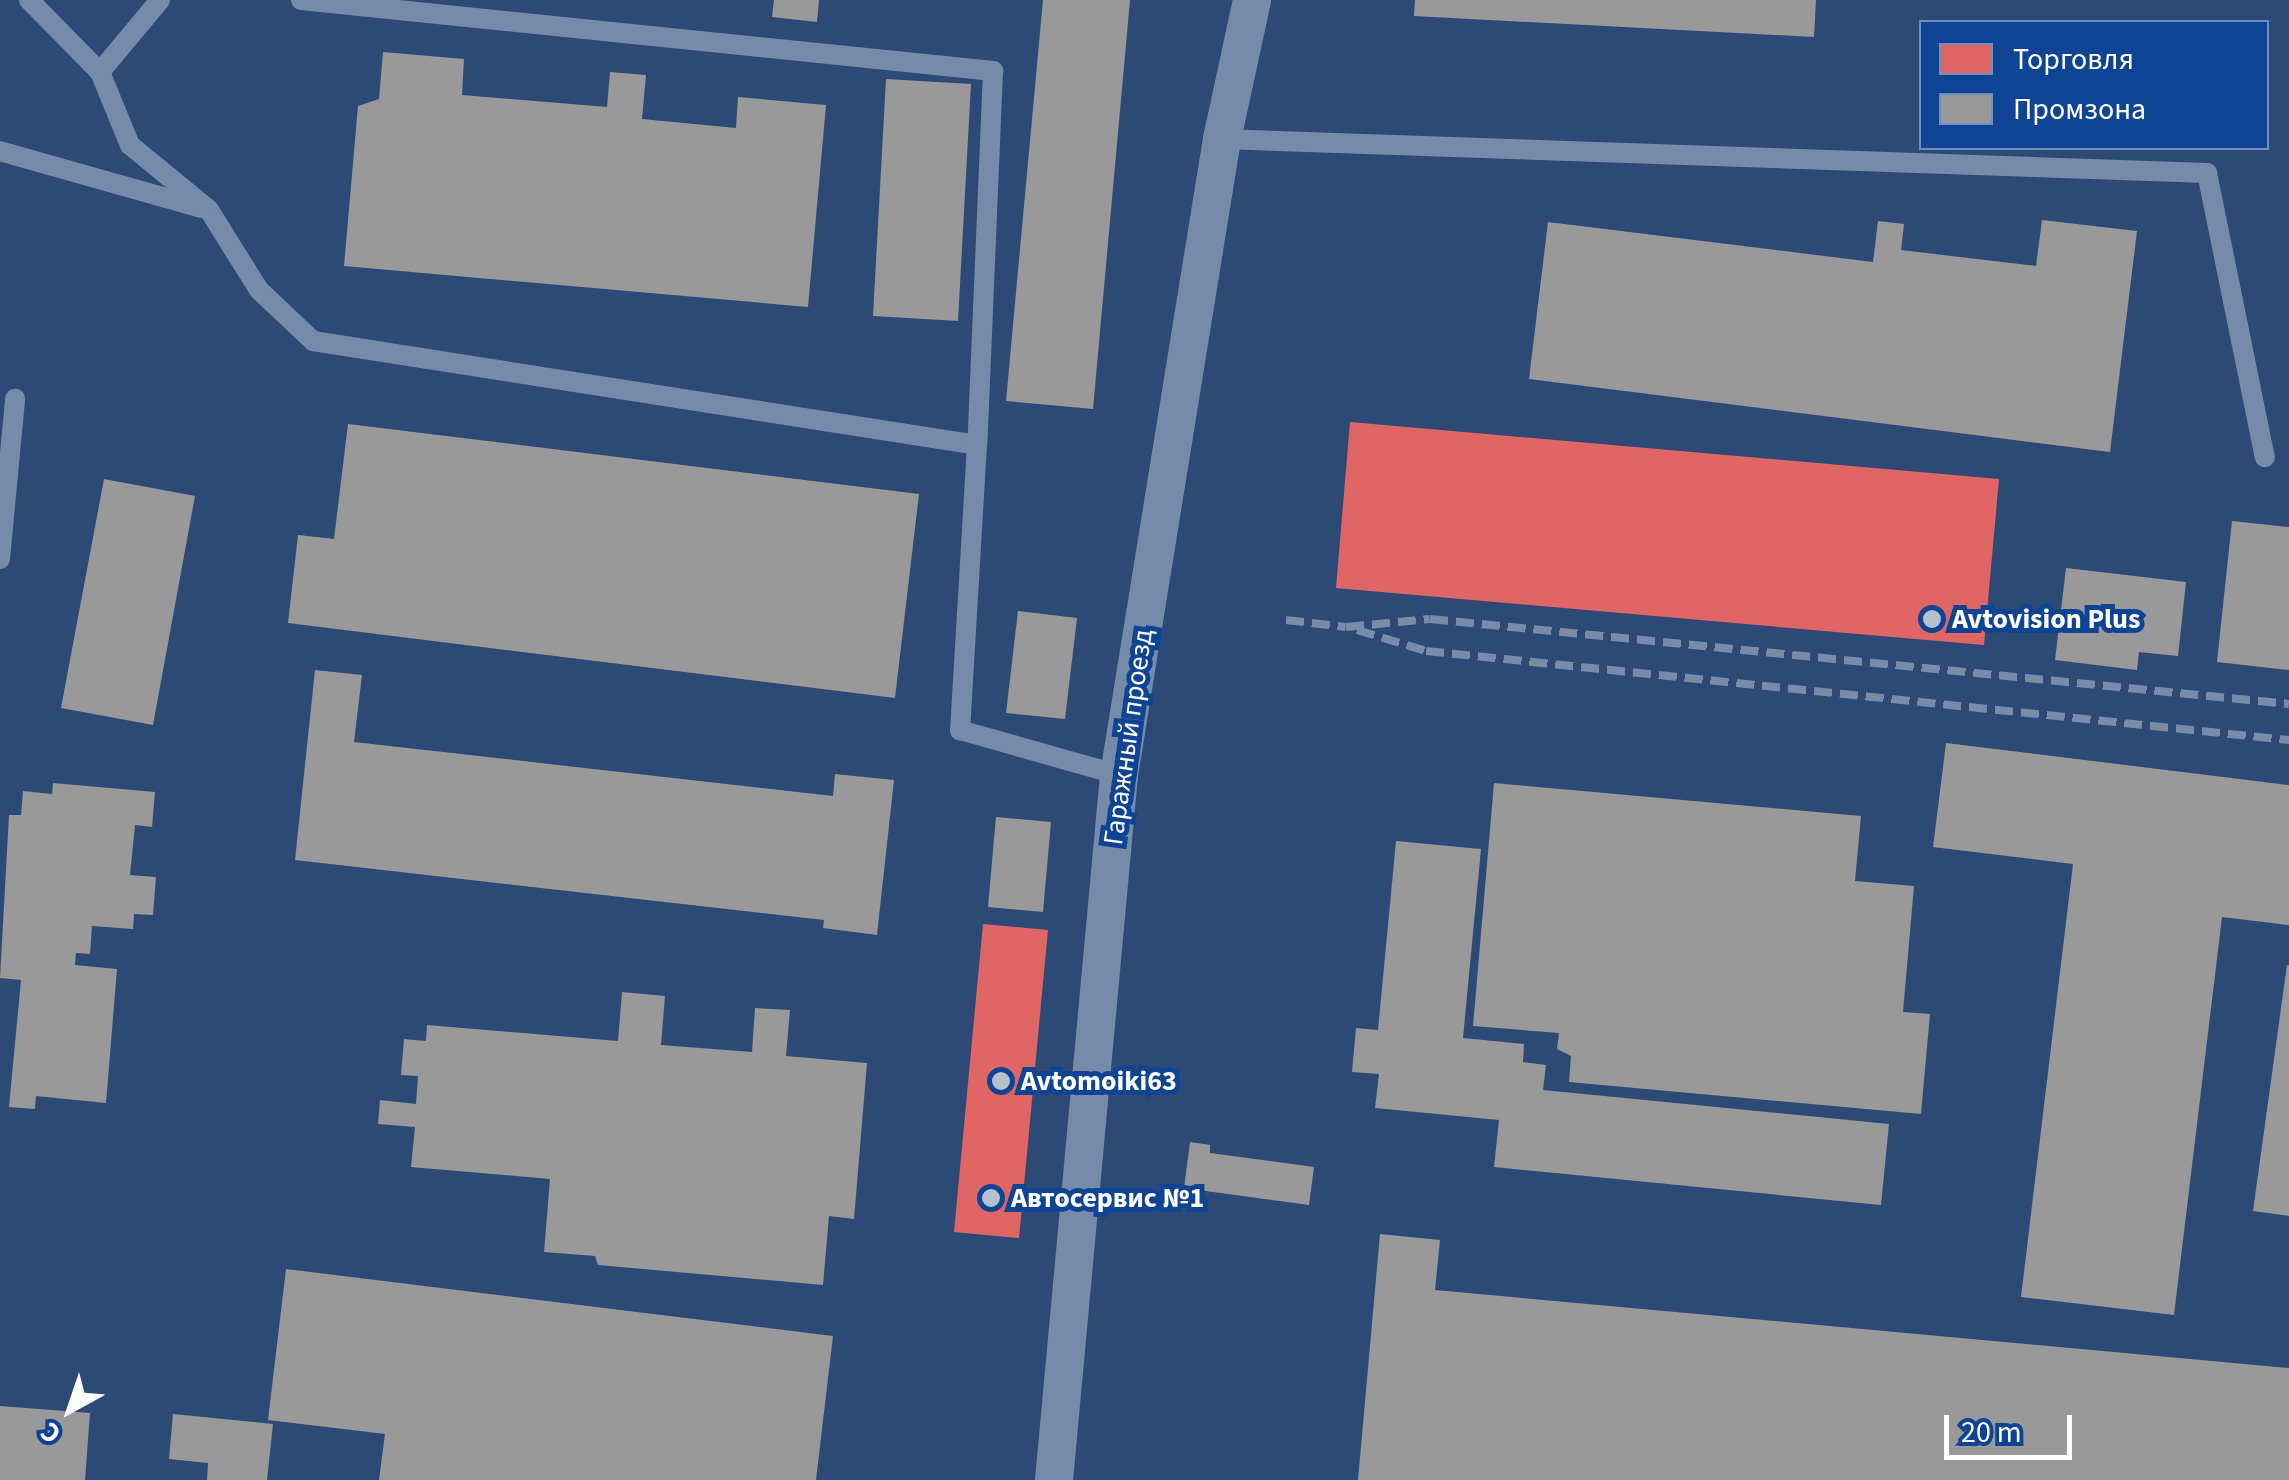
<!DOCTYPE html>
<meta charset="utf-8">
<style>
body{margin:0}
#map{position:relative;width:2289px;height:1480px;overflow:hidden;background:#2d4a76;font-family:"Source Sans 3",sans-serif}
div>[style]{position:absolute}
[style*='--x']{left:calc(var(--x)*1px);top:calc(var(--y)*1px);width:calc(var(--w)*1px);rotate:calc(var(--a)*1deg)}
.shops>*{inset:0;background:#e06666}
.industry>*{inset:0;background:#999}
.service>*{height:20px;margin:-10px;padding:0 10px;transform-origin:10px;border-radius:10px;background:#758ba9}
.minor>*{height:38px;margin:-19px;padding:0 19px;transform-origin:19px;border-radius:19px;background:#758ba9}
.rail>*{height:8px;margin-top:-4px;transform-origin:0;background:repeating-linear-gradient(90deg,#788ba9 0 18px,transparent 0 26px)}
.dots>*{width:28px;height:28px;translate:-50% -50%;box-sizing:border-box;border:5px solid #0f4494;border-radius:50%}
span{translate:-50% -50%;white-space:nowrap;text-align:center;line-height:1.15;-webkit-text-stroke:10px #0f4494;paint-order:stroke}
.poi-label{font-size:28px;color:#fff;font-weight:700}
.left{translate:0 -50%;text-align:left}
.street-label{font-size:28px;color:#fff}
.legend{position:absolute;left:1919px;top:20px;width:350px;height:130px;box-sizing:border-box;background:#0f4494;border:2px solid #6f8fbf;margin:0;padding:12px 18px;list-style:none;font-size:30px;color:#fff}
.legend li{display:flex;align-items:center;gap:20px;height:50px}
.legend b{width:50px;border:2px solid #6f8fbf}
.north{position:absolute;left:20px;top:1360px;width:100px;height:100px;-webkit-text-stroke:8px #0f4494;paint-order:stroke;rotate:220deg;font-size:28px;font-weight:700;line-height:40px;text-align:center;color:#fff}
.north::after{content:'';display:block;margin:auto;width:35px;height:45px;background:#fff;clip-path:polygon(50% 0,100% 100%,50% 72%,0 100%)}
.scale{position:absolute;left:1944px;top:1415px;width:128px;height:45px;box-sizing:border-box;border:5px solid #fff;border-top:0;padding-left:12px;font-size:30px;line-height:35px;white-space:nowrap;color:#fff;-webkit-text-stroke:8px #0f4494;paint-order:stroke}
</style>
<div id="map">
<div class="shops">
<i style="clip-path:polygon(1350px 422px,1999px 479px,1984px 645px,1336px 588px)"></i>
<i style="clip-path:polygon(983px 924px,1048px 930px,1019px 1238px,954px 1232px)"></i>
</div>
<div class="industry">
<i style="clip-path:polygon(774px 0,819px 0,817px 22px,772px 17px)"></i>
<i style="clip-path:polygon(1043px 0,1130px 0,1093px 409px,1006px 401px)"></i>
<i style="clip-path:polygon(1415px 0,1816px 0,1814px 37px,1414px 16px)"></i>
<i style="clip-path:polygon(383px 52px,464px 59px,462px 95px,607px 107px,610px 72px,646px 75px,642px 119px,736px 128px,738px 97px,826px 105px,808px 307px,344px 266px,358px 106px,379px 99px)"></i>
<i style="clip-path:polygon(886px 79px,971px 84px,958px 321px,873px 316px)"></i>
<i style="clip-path:polygon(2042px 220px,2137px 231px,2110px 452px,1529px 379px,1548px 222px,1873px 262px,1878px 221px,1904px 224px,1901px 250px,2036px 266px)"></i>
<i style="clip-path:polygon(348px 424px,919px 494px,895px 698px,288px 623px,298px 535px,334px 539px)"></i>
<i style="clip-path:polygon(104px 479px,195px 496px,153px 725px,61px 708px)"></i>
<i style="clip-path:polygon(2232px 521px,2289px 527px,2289px 670px,2217px 662px)"></i>
<i style="clip-path:polygon(2066px 568px,2186px 582px,2178px 656px,2139px 652px,2137px 670px,2055px 660px)"></i>
<i style="clip-path:polygon(1018px 611px,1077px 618px,1065px 719px,1006px 713px)"></i>
<i style="clip-path:polygon(315px 670px,362px 675px,354px 742px,833px 796px,835px 774px,894px 780px,877px 935px,823px 928px,824px 920px,295px 860px)"></i>
<i style="clip-path:polygon(1946px 743px,2289px 785px,2289px 925px,2222px 917px,2174px 1315px,2021px 1297px,2073px 864px,1933px 847px)"></i>
<i style="clip-path:polygon(53px 783px,155px 792px,152px 827px,135px 825px,130px 875px,156px 877px,153px 915px,134px 914px,133px 929px,92px 926px,90px 954px,76px 953px,75px 965px,117px 969px,106px 1103px,36px 1096px,35px 1109px,9px 1107px,21px 980px,0 978px,9px 815px,21px 815px,23px 791px,52px 794px)"></i>
<i style="clip-path:polygon(1494px 783px,1861px 816px,1855px 881px,1914px 886px,1903px 1012px,1930px 1014px,1921px 1114px,1569px 1082px,1571px 1056px,1557px 1049px,1559px 1033px,1473px 1026px)"></i>
<i style="clip-path:polygon(996px 817px,1051px 822px,1043px 912px,988px 907px)"></i>
<i style="clip-path:polygon(1396px 841px,1481px 849px,1463px 1038px,1524px 1044px,1523px 1062px,1546px 1065px,1543px 1090px,1889px 1124px,1881px 1205px,1494px 1167px,1499px 1120px,1375px 1108px,1379px 1074px,1352px 1072px,1356px 1028px,1378px 1030px)"></i>
<i style="clip-path:polygon(2287px 965px,2289px 965px,2289px 1216px,2253px 1211px)"></i>
<i style="clip-path:polygon(622px 992px,665px 996px,661px 1045px,752px 1052px,755px 1008px,790px 1010px,786px 1056px,867px 1063px,854px 1219px,829px 1216px,823px 1285px,598px 1265px,595px 1256px,544px 1252px,550px 1179px,411px 1167px,415px 1127px,378px 1124px,380px 1100px,416px 1104px,418px 1076px,401px 1075px,404px 1039px,426px 1041px,427px 1025px,618px 1041px)"></i>
<i style="clip-path:polygon(1190px 1142px,1210px 1145px,1210px 1153px,1314px 1167px,1309px 1205px,1184px 1188px)"></i>
<i style="clip-path:polygon(1380px 1234px,1440px 1240px,1435px 1290px,2289px 1368px,2289px 1480px,1358px 1480px)"></i>
<i style="clip-path:polygon(286px 1269px,833px 1336px,816px 1480px,379px 1480px,385px 1434px,268px 1420px)"></i>
<i style="clip-path:polygon(0 1406px,90px 1413px,85px 1480px,0 1480px)"></i>
<i style="clip-path:polygon(173px 1414px,273px 1424px,267px 1480px,207px 1480px,208px 1463px,169px 1459px)"></i>
</div>
<div class="service">
<i style="--x:29;--y:0;--w:101;--a:45.4"></i>
<i style="--x:160;--y:0;--w:94;--a:129.8"></i>
<i style="--x:100;--y:72;--w:79;--a:67.7"></i>
<i style="--x:130;--y:145;--w:102;--a:39.4"></i>
<i style="--x:209;--y:210;--w:94;--a:58"></i>
<i style="--x:259;--y:290;--w:74;--a:43.4"></i>
<i style="--x:313;--y:341;--w:672;--a:8.9"></i>
<i style="--x:977;--y:445;--w:286;--a:93.4"></i>
<i style="--x:960;--y:730;--w:165;--a:15.8"></i>
<i style="--x:301;--y:0;--w:696;--a:5.86"></i>
<i style="--x:993;--y:71;--w:374;--a:92.4"></i>
<i style="--x:1222;--y:139;--w:986;--a:1.98"></i>
<i style="--x:2207;--y:173;--w:290;--a:78.5"></i>
<i style="--x:0;--y:151;--w:210;--a:15.8"></i>
<i style="--x:0;--y:559;--w:161;--a:-84.6"></i>
</div>
<div class="minor">
<i style="--x:1054;--y:1480;--w:708;--a:-84.73"></i>
<i style="--x:1119;--y:775;--w:644;--a:-80.8"></i>
<i style="--x:1222;--y:139;--w:142;--a:-77.8"></i>
</div>
<div class="rail">
<i style="--x:1286;--y:620;--w:60;--a:6.7"></i>
<i style="--x:1346;--y:627;--w:84;--a:-5.4"></i>
<i style="--x:1430;--y:619;--w:863;--a:5.65"></i>
<i style="--x:1357;--y:630;--w:72;--a:16.9"></i>
<i style="--x:1426;--y:651;--w:868;--a:5.89"></i>
</div>
<div class="dots">
<i style="left:1932px;top:619px;background:#b6c0cf"></i>
<i style="left:1001px;top:1081px;background:#b6c0cf"></i>
<i style="left:991px;top:1198px;background:#b6c0cf"></i>
</div>
<div class="poi-label">
<span class="left" style="left:1952px;top:619px">Avtovision Plus</span>
<span class="left" style="left:1021px;top:1081px">Avtomoiki63</span>
<span class="left" style="left:1011px;top:1198px">Автосервис №1</span>
</div>
<div class="street-label">
<span style="left:1128px;top:737px;rotate:-82deg">Гаражный проезд</span>
</div>
<ul class="legend">
<li><b style="height:28px;background:#e06666"></b>Торговля</li>
<li><b style="height:28px;background:#999"></b>Промзона</li>
</ul>
<div class="north">С</div>
<div class="scale">20 m</div>
</div>
